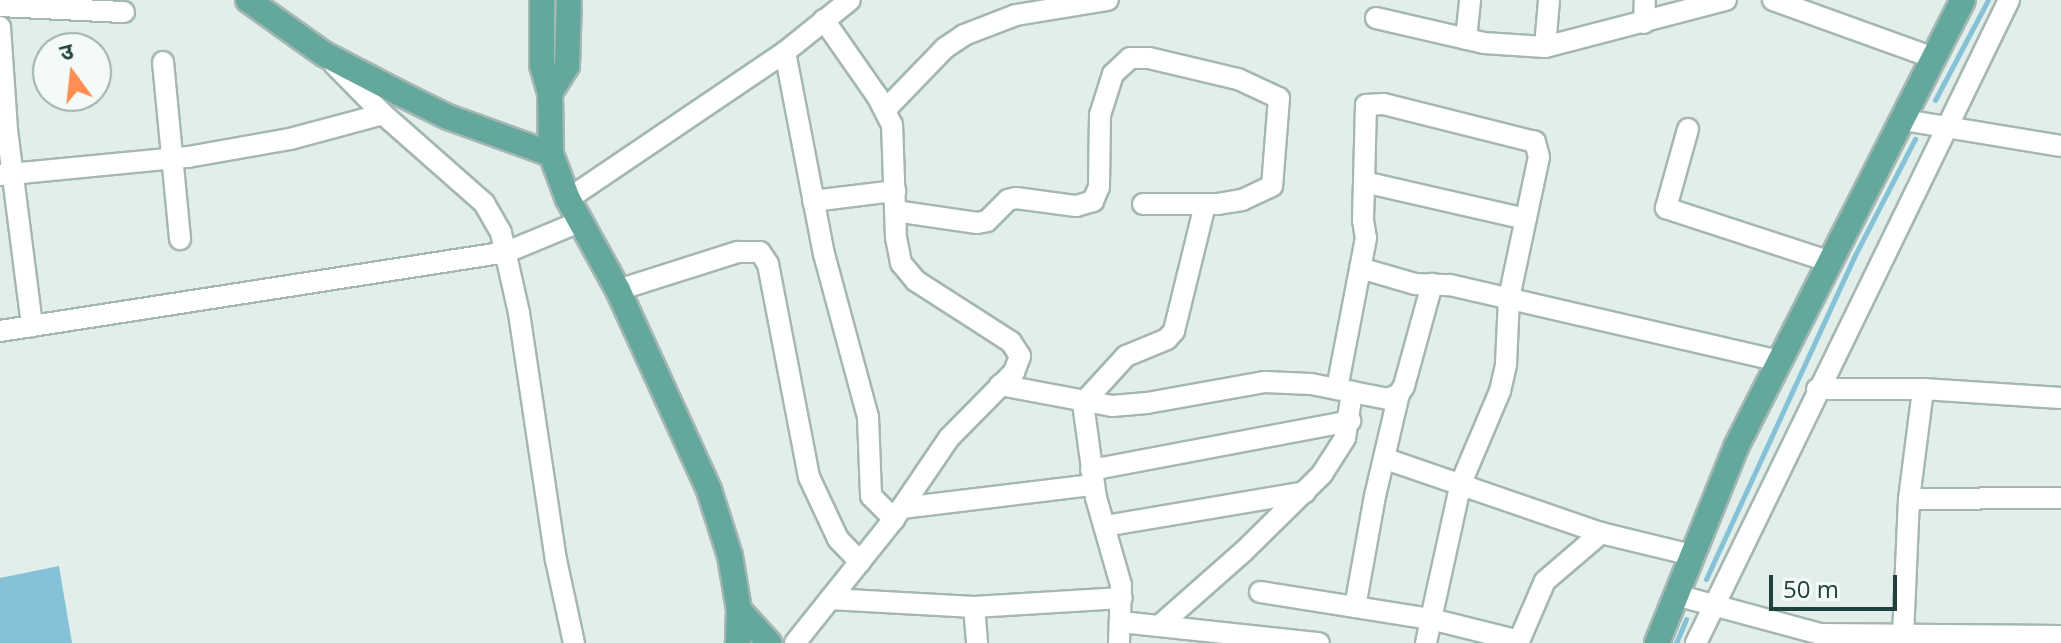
<!DOCTYPE html>
<meta charset="utf-8">
<style>
body{margin:0}
#map{position:relative;width:2061px;height:643px;overflow:hidden;background:#e2eeea;font-family:"Open Sans","Noto Sans Devanagari",sans-serif}
div>[style]{position:absolute}
[style*='--x']{left:calc(var(--x)*1px);top:calc(var(--y)*1px);width:calc(var(--w)*1px);rotate:calc(var(--a)*1deg)}
.water>*{inset:0;background:#86c2d7}
.stream>*{height:5px;margin:-2.5px;padding:0 2.5px;transform-origin:2.5px;border-radius:2.5px;background:#86c2d7}
.roads{filter:drop-shadow(2px 0 #a4b7b2) drop-shadow(-2px 0 #a4b7b2) drop-shadow(0 2px #a4b7b2) drop-shadow(0 -2px #a4b7b2)}
.minor>*{height:20px;margin:-10px;padding:0 10px;transform-origin:10px;border-radius:10px;background:#fff}
.major>*{height:24px;margin:-12px;padding:0 12px;transform-origin:12px;border-radius:12px;background:#63a79d}
span{translate:-50% -50%;white-space:nowrap;text-align:center;line-height:1.15;-webkit-text-stroke:6px #f3faf7;paint-order:stroke}
.north{position:absolute;left:32px;top:32px;width:80px;height:80px;box-sizing:border-box;background:#f3faf7;border:2px solid #9fb0ac;border-radius:50%;rotate:345deg;font-size:22px;font-weight:700;line-height:32px;text-align:center;color:#20413c}
.north::after{content:'';display:block;margin:auto;width:28px;height:36px;background:#fe8e51;clip-path:polygon(50% 0,100% 100%,50% 72%,0 100%)}
.scale{position:absolute;left:1769px;top:575px;width:128px;height:36px;box-sizing:border-box;border:4px solid #20413c;border-top:0;padding-left:10px;font-size:24px;line-height:28px;white-space:nowrap;color:#20413c;-webkit-text-stroke:6px #f3faf7;paint-order:stroke}
</style>
<div id="map">
<div class="water">
<i style="clip-path:polygon(59px 566px,72px 643px,0 643px,0 578px)"></i>
</div>
<div class="stream">
<i style="--x:1935;--y:100;--w:113;--a:-62.1"></i>
<i style="--x:1706;--y:579;--w:354;--a:-65.3"></i>
<i style="--x:1854;--y:257;--w:133;--a:-62.7"></i>
<i style="--x:1676;--y:643;--w:26;--a:-67"></i>
</div>
<div class="roads">
<div class="minor">
<i style="--x:1773;--y:0;--w:168;--a:19.8"></i>
<i style="--x:0;--y:6;--w:124;--a:2.8"></i>
<i style="--x:1376;--y:18;--w:111;--a:13"></i>
<i style="--x:1484;--y:43;--w:61;--a:3.8"></i>
<i style="--x:1545;--y:47;--w:187;--a:-14.6"></i>
<i style="--x:1644;--y:23;--w:23;--a:-88"></i>
<i style="--x:0;--y:27;--w:103;--a:86.1"></i>
<i style="--x:7;--y:130;--w:198;--a:82.7"></i>
<i style="--x:1466;--y:39;--w:39;--a:-84"></i>
<i style="--x:1545;--y:47;--w:47;--a:-85.1"></i>
<i style="--x:785;--y:52;--w:206;--a:79.1"></i>
<i style="--x:824;--y:254;--w:169;--a:74.9"></i>
<i style="--x:868;--y:417;--w:79;--a:87.8"></i>
<i style="--x:871;--y:496;--w:33;--a:45"></i>
<i style="--x:163;--y:62;--w:178;--a:84.5"></i>
<i style="--x:334;--y:64;--w:70;--a:45.6"></i>
<i style="--x:383;--y:114;--w:135;--a:41.4"></i>
<i style="--x:484;--y:203;--w:34;--a:60"></i>
<i style="--x:501;--y:233;--w:82;--a:77.3"></i>
<i style="--x:519;--y:313;--w:250;--a:81.5"></i>
<i style="--x:556;--y:560;--w:85;--a:77.8"></i>
<i style="--x:886;--y:109;--w:85;--a:-46"></i>
<i style="--x:945;--y:48;--w:23;--a:-34"></i>
<i style="--x:964;--y:35;--w:56;--a:-21"></i>
<i style="--x:1016;--y:15;--w:93;--a:-9.3"></i>
<i style="--x:1904;--y:120;--w:159;--a:9.4"></i>
<i style="--x:1688;--y:129;--w:82;--a:105.6"></i>
<i style="--x:1666;--y:208;--w:174;--a:18.1"></i>
<i style="--x:0;--y:175;--w:189;--a:-5.5"></i>
<i style="--x:188;--y:157;--w:104;--a:-10"></i>
<i style="--x:290;--y:139;--w:96;--a:-15"></i>
<i style="--x:1364;--y:182;--w:166;--a:12.9"></i>
<i style="--x:568;--y:199;--w:262;--a:-34.1"></i>
<i style="--x:785;--y:52;--w:83;--a:-38.7"></i>
<i style="--x:813;--y:201;--w:83;--a:-7"></i>
<i style="--x:895;--y:211;--w:83;--a:8.3"></i>
<i style="--x:977;--y:223;--w:10;--a:-11"></i>
<i style="--x:987;--y:221;--w:30;--a:-45"></i>
<i style="--x:1008;--y:200;--w:8;--a:-14"></i>
<i style="--x:1016;--y:198;--w:61;--a:7.6"></i>
<i style="--x:1076;--y:206;--w:18;--a:-16"></i>
<i style="--x:1093;--y:201;--w:15;--a:-67"></i>
<i style="--x:1099;--y:187;--w:72;--a:-89.2"></i>
<i style="--x:1100;--y:115;--w:43;--a:-72.4"></i>
<i style="--x:1113;--y:74;--w:23;--a:-43"></i>
<i style="--x:1130;--y:58;--w:19;--a:0"></i>
<i style="--x:1149;--y:58;--w:91;--a:13.3"></i>
<i style="--x:1238;--y:79;--w:45;--a:24.9"></i>
<i style="--x:1279;--y:98;--w:88;--a:94.5"></i>
<i style="--x:1272;--y:186;--w:33;--a:155"></i>
<i style="--x:1242;--y:200;--w:24;--a:171"></i>
<i style="--x:1218;--y:204;--w:75;--a:180"></i>
<i style="--x:1360;--y:268;--w:57;--a:16.2"></i>
<i style="--x:1415;--y:284;--w:35;--a:2"></i>
<i style="--x:1450;--y:285;--w:339;--a:13"></i>
<i style="--x:618;--y:290;--w:126;--a:-17.6"></i>
<i style="--x:738;--y:252;--w:22;--a:0"></i>
<i style="--x:760;--y:252;--w:14;--a:56"></i>
<i style="--x:768;--y:264;--w:217;--a:79.1"></i>
<i style="--x:809;--y:477;--w:68;--a:64.9"></i>
<i style="--x:838;--y:539;--w:32;--a:46"></i>
<i style="--x:0;--y:331;--w:513;--a:-8.86"></i>
<i style="--x:507;--y:252;--w:78;--a:-22.6"></i>
<i style="--x:1000;--y:385;--w:114;--a:10.6"></i>
<i style="--x:1112;--y:406;--w:35;--a:-5"></i>
<i style="--x:1147;--y:403;--w:120;--a:-10.1"></i>
<i style="--x:1265;--y:382;--w:46;--a:2.5"></i>
<i style="--x:1311;--y:384;--w:78;--a:11"></i>
<i style="--x:1388;--y:399;--w:12;--a:-24"></i>
<i style="--x:1399;--y:394;--w:9;--a:-58"></i>
<i style="--x:1404;--y:386;--w:106;--a:-74.6"></i>
<i style="--x:1817;--y:389;--w:106;--a:0"></i>
<i style="--x:1923;--y:389;--w:138;--a:3.7"></i>
<i style="--x:1386;--y:459;--w:227;--a:19"></i>
<i style="--x:1091;--y:470;--w:264;--a:-10.7"></i>
<i style="--x:1909;--y:499;--w:152;--a:-0.4"></i>
<i style="--x:902;--y:508;--w:192;--a:-6.9"></i>
<i style="--x:1105;--y:526;--w:203;--a:-9.6"></i>
<i style="--x:1260;--y:592;--w:173;--a:9"></i>
<i style="--x:1431;--y:619;--w:139;--a:-77.6"></i>
<i style="--x:1461;--y:483;--w:100;--a:-67"></i>
<i style="--x:1500;--y:391;--w:28;--a:-77"></i>
<i style="--x:1506;--y:364;--w:66;--a:-87.4"></i>
<i style="--x:1509;--y:298;--w:144;--a:-78"></i>
<i style="--x:1539;--y:157;--w:16;--a:-105"></i>
<i style="--x:1535;--y:142;--w:156;--a:-165.9"></i>
<i style="--x:1384;--y:104;--w:18;--a:177"></i>
<i style="--x:1366;--y:105;--w:115;--a:91.5"></i>
<i style="--x:1363;--y:220;--w:18;--a:81"></i>
<i style="--x:1366;--y:238;--w:154;--a:100.9"></i>
<i style="--x:1676;--y:595;--w:150;--a:15.1"></i>
<i style="--x:1821;--y:634;--w:240;--a:0.5"></i>
<i style="--x:830;--y:599;--w:144;--a:3.2"></i>
<i style="--x:974;--y:607;--w:148;--a:-3.5"></i>
<i style="--x:974;--y:607;--w:36;--a:85"></i>
<i style="--x:1355;--y:607;--w:113;--a:-79.8"></i>
<i style="--x:1375;--y:496;--w:105;--a:-76.8"></i>
<i style="--x:1121;--y:622;--w:199;--a:6.1"></i>
<i style="--x:1159;--y:626;--w:113;--a:-41.4"></i>
<i style="--x:1244;--y:551;--w:110;--a:-44.6"></i>
<i style="--x:1322;--y:474;--w:43;--a:-57.4"></i>
<i style="--x:1345;--y:438;--w:47;--a:-81.3"></i>
<i style="--x:1903;--y:636;--w:137;--a:-87.5"></i>
<i style="--x:1909;--y:499;--w:111;--a:-82.7"></i>
<i style="--x:795;--y:643;--w:159;--a:-51.4"></i>
<i style="--x:894;--y:519;--w:98;--a:-55.8"></i>
<i style="--x:949;--y:438;--w:93;--a:-45.4"></i>
<i style="--x:1014;--y:372;--w:17;--a:-69"></i>
<i style="--x:1020;--y:356;--w:17;--a:-123"></i>
<i style="--x:1011;--y:342;--w:113;--a:-147.3"></i>
<i style="--x:916;--y:281;--w:23;--a:-130"></i>
<i style="--x:901;--y:263;--w:25;--a:-101"></i>
<i style="--x:896;--y:238;--w:113;--a:-92"></i>
<i style="--x:892;--y:125;--w:33;--a:-117"></i>
<i style="--x:877;--y:96;--w:93;--a:-124.9"></i>
<i style="--x:1119;--y:643;--w:58;--a:-88"></i>
<i style="--x:1121;--y:585;--w:91;--a:-106"></i>
<i style="--x:1096;--y:498;--w:96;--a:-97.8"></i>
<i style="--x:1083;--y:403;--w:64;--a:-47.5"></i>
<i style="--x:1126;--y:356;--w:44;--a:-22.5"></i>
<i style="--x:1167;--y:339;--w:11;--a:-49"></i>
<i style="--x:1174;--y:331;--w:130;--a:-76.2"></i>
<i style="--x:1426;--y:643;--w:25;--a:-78"></i>
<i style="--x:1431;--y:619;--w:91;--a:14"></i>
<i style="--x:1519;--y:641;--w:65;--a:-66.6"></i>
<i style="--x:1545;--y:581;--w:74;--a:-40.6"></i>
<i style="--x:1601;--y:533;--w:94;--a:13.6"></i>
<i style="--x:1696;--y:643;--w:715;--a:-64.04"></i>
</div>
<div class="major">
<i style="--x:248;--y:0;--w:93;--a:35.4"></i>
<i style="--x:324;--y:54;--w:85;--a:27.5"></i>
<i style="--x:399;--y:93;--w:55;--a:26.1"></i>
<i style="--x:448;--y:117;--w:109;--a:19.8"></i>
<i style="--x:551;--y:154;--w:48;--a:69.3"></i>
<i style="--x:568;--y:199;--w:104;--a:61.2"></i>
<i style="--x:618;--y:290;--w:220;--a:65.5"></i>
<i style="--x:709;--y:490;--w:69;--a:72.3"></i>
<i style="--x:730;--y:556;--w:55;--a:80.5"></i>
<i style="--x:739;--y:610;--w:33;--a:92"></i>
<i style="--x:542;--y:0;--w:65;--a:90"></i>
<i style="--x:542;--y:65;--w:29;--a:74"></i>
<i style="--x:550;--y:93;--w:61;--a:89.1"></i>
<i style="--x:550;--y:93;--w:32;--a:-58"></i>
<i style="--x:567;--y:66;--w:66;--a:-88.3"></i>
<i style="--x:739;--y:610;--w:45;--a:47.7"></i>
<i style="--x:1657;--y:643;--w:211;--a:-68"></i>
<i style="--x:1736;--y:447;--w:501;--a:-63.08"></i>
</div>
</div>
<div class="north">उ</div>
<div class="scale">50 m</div>
</div>
